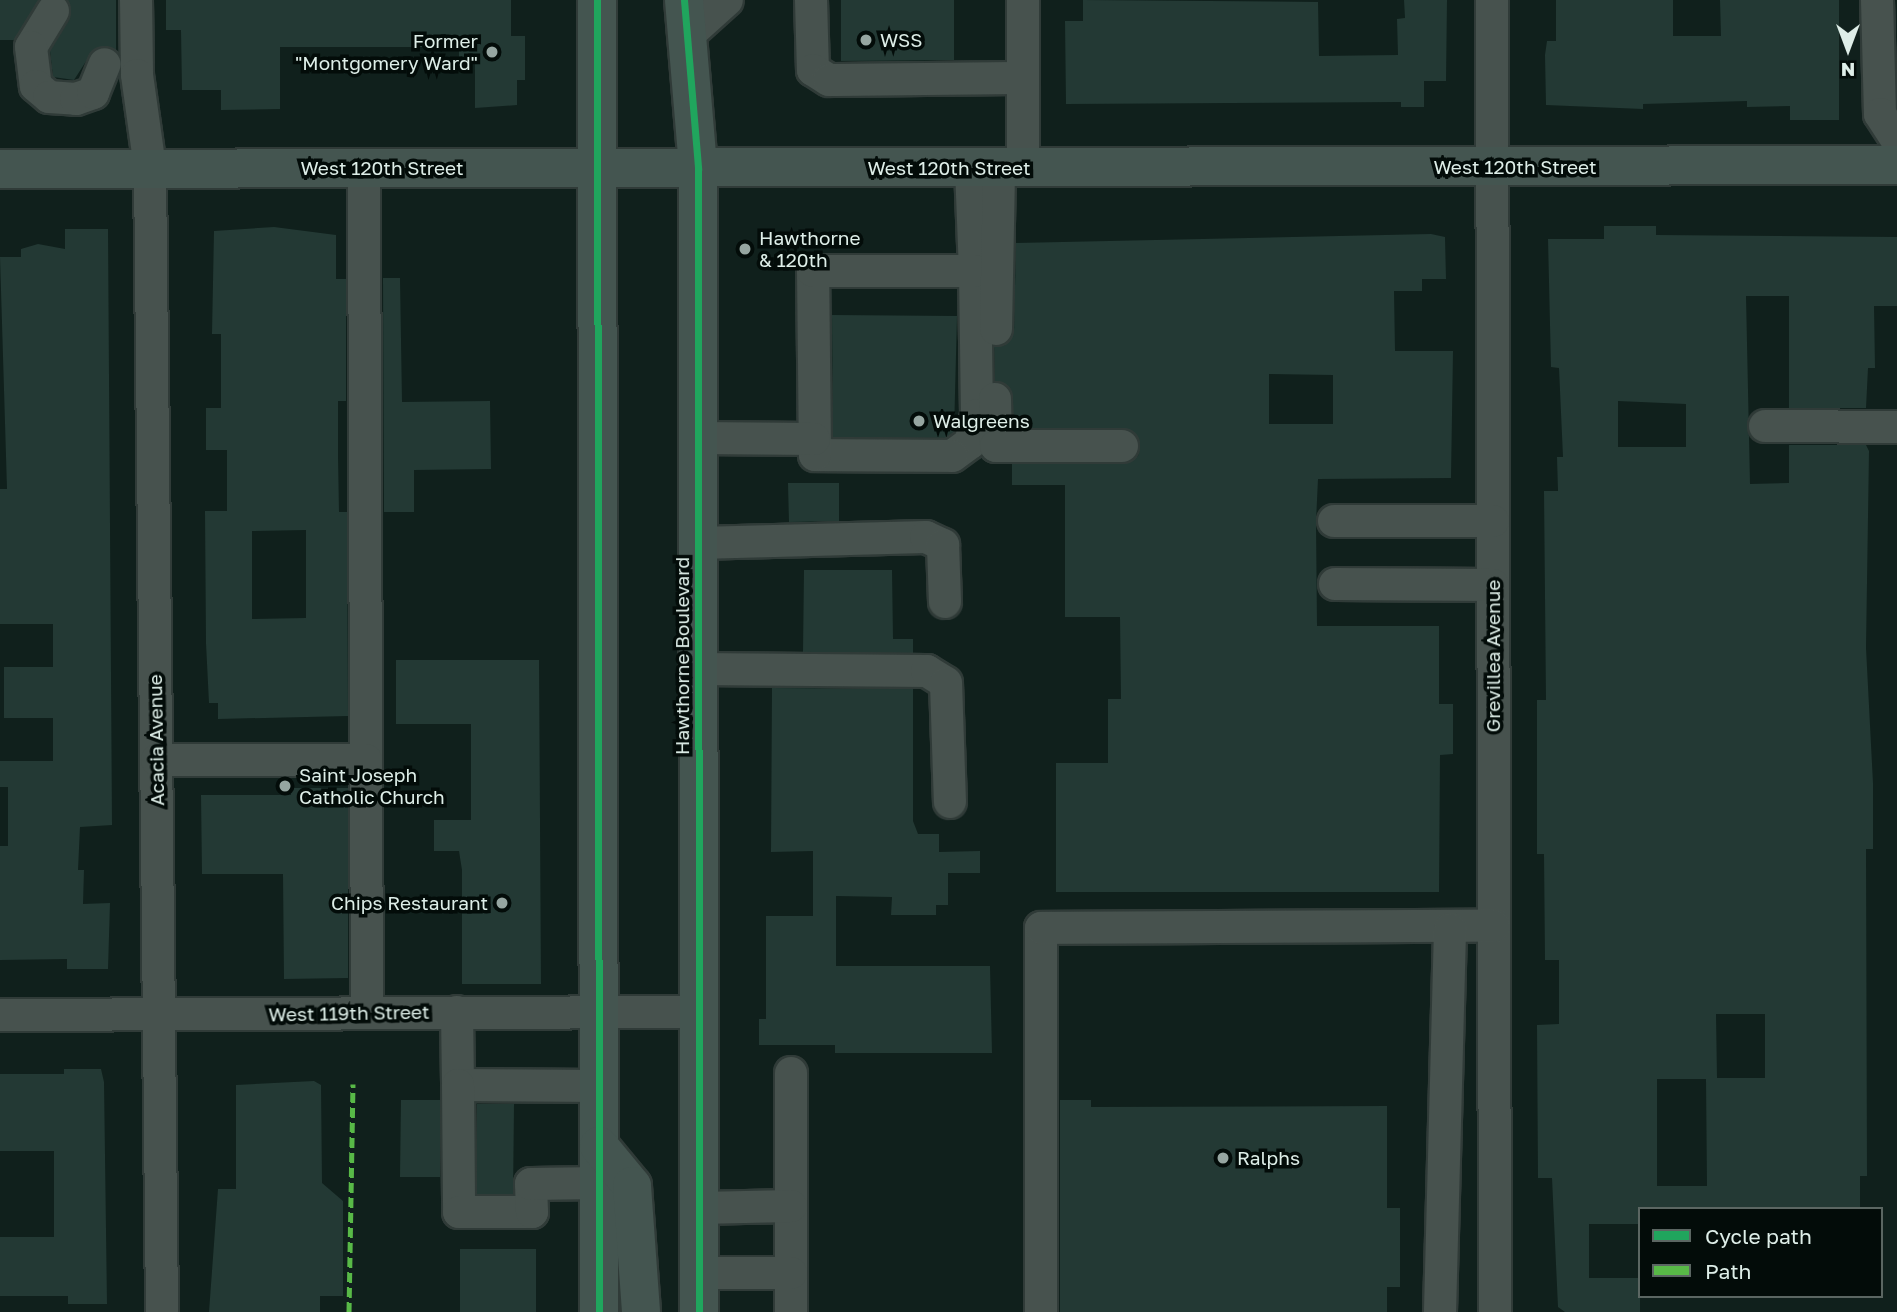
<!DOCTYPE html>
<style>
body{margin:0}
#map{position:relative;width:1897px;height:1312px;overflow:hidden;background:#10201c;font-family:"Golos Text",sans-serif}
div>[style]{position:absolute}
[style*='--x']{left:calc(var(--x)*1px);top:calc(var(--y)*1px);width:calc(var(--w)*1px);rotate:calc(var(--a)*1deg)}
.building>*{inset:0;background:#233934}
.roads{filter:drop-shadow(2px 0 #303b38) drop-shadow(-2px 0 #303b38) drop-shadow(0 2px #303b38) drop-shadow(0 -2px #303b38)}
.minor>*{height:32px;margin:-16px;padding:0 16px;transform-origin:16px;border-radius:16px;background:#47524e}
.major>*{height:38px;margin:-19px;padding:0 19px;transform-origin:19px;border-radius:19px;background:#445550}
.quiet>*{height:5px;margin-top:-2.5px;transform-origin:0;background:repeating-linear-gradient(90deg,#58b947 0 10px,transparent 0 15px)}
.cycleway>*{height:7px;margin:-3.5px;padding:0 3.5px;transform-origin:3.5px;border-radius:3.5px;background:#20a55d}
.dots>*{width:19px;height:19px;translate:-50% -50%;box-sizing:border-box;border:4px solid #030c09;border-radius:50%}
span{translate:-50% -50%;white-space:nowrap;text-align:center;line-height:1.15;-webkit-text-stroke:7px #030c09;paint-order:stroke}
.poi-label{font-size:19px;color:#deeee8}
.left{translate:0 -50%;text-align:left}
.right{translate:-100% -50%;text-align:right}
.street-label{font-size:19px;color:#deeee8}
.legend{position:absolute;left:1638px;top:1207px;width:245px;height:91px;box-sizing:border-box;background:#030c09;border:2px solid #5b6662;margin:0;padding:9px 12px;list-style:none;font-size:21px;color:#deeee8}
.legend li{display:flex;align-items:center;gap:14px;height:35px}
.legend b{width:35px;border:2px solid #5b6662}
.north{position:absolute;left:1813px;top:14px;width:70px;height:70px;-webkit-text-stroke:5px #030c09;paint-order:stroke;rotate:180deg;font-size:19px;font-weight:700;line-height:28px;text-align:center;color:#deeee8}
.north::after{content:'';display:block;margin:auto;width:24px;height:32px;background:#deeee8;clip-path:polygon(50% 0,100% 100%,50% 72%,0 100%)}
</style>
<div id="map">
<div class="building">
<i style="clip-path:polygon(0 0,39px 0,15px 40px,0 40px)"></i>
<i style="clip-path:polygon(67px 0,116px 0,116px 50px,94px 49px,74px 80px,53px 77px,50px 51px,69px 20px)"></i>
<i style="clip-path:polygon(166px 0,511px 0,511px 36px,525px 36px,525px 80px,517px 80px,517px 105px,475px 108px,475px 57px,459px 57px,459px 47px,280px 47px,280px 109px,221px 110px,221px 90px,182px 90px,181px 30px,166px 30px)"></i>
<i style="clip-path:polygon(841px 0,954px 0,954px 60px,841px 61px)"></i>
<i style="clip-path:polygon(1083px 0,1318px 2px,1319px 56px,1398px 55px,1397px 19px,1405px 18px,1404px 0,1447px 0,1446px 81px,1424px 81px,1424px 107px,1401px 107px,1401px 102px,1066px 104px,1065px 21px,1083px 21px)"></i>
<i style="clip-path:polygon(1556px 0,1673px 0,1673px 36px,1721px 36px,1720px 0,1839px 0,1839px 120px,1790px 120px,1790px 106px,1747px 107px,1747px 101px,1643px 104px,1643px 109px,1546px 105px,1545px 55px,1547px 41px,1556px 41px)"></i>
<i style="clip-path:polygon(evenodd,1604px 226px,1656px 226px,1656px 235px,1897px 237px,1897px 306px,1874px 306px,1875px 368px,1868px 368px,1866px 408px,1789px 408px,1789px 296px,1746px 296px,1750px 484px,1789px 483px,1789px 445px,1866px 445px,1869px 451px,1866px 648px,1873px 783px,1873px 849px,1866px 849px,1867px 1176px,1860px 1176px,1860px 1209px,1640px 1209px,1640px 1224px,1589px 1224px,1589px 1278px,1640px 1278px,1640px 1312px,1565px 1312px,1558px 1307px,1552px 1178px,1538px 1178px,1537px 1025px,1559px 1024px,1559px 960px,1545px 960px,1544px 854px,1537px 854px,1537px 700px,1546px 700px,1544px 491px,1558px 491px,1557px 457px,1563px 457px,1559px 368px,1551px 367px,1548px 239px,1604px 239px,1604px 226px,1618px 401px,1686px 404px,1686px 447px,1618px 447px,1618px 401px,1604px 226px,1716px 1014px,1765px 1014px,1765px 1078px,1717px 1078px,1716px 1014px,1604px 226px,1657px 1079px,1706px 1079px,1707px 1186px,1657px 1186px,1657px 1079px)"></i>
<i style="clip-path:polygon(evenodd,274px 227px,336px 235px,336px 279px,346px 279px,346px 401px,338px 401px,338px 456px,339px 512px,347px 512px,348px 716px,218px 719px,218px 703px,209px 703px,206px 643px,205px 511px,227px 511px,227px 450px,206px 450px,206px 408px,221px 408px,221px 334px,212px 334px,214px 231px,274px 227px,306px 530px,306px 618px,252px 619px,252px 531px,306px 530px)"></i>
<i style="clip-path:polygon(65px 229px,108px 229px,112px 825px,80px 827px,78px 870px,84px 870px,83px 904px,110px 903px,108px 969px,67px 969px,67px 959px,0 960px,0 846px,8px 846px,8px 787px,0 787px,0 761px,53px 761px,53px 718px,4px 718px,4px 667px,53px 667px,53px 624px,0 624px,0 489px,7px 489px,0 257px,21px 257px,21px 249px,38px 244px,65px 249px)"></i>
<i style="clip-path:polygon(evenodd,1431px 234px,1445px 237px,1446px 279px,1422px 279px,1422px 291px,1394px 291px,1395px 351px,1453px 351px,1451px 478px,1318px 479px,1316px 522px,1317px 626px,1439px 626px,1439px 704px,1453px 704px,1453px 754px,1440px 755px,1439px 892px,1056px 892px,1056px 763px,1108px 763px,1108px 699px,1121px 699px,1120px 617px,1065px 617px,1065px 485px,1012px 485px,1012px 464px,1123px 464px,1138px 456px,1140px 445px,1123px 428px,1014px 428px,1011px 390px,995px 381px,994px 347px,1005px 345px,1014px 330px,1016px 243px,1431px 234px,1269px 374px,1333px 375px,1333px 424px,1269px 424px,1269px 374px)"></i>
<i style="clip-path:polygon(383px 278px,400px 278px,402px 402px,490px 401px,491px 469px,414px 470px,414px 512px,384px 512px)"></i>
<i style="clip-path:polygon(832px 315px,957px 316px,954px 432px,946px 438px,833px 437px)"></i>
<i style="clip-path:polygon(788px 483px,839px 483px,839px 521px,789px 522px)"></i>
<i style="clip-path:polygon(804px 570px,892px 570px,893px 639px,913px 639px,913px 653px,803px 652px)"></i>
<i style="clip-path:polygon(396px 660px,539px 660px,541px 984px,462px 984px,462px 870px,459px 851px,434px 851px,434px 820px,471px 820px,471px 724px,396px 724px)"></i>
<i style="clip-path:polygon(772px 688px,913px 689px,913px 821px,918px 834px,939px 834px,939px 852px,980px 851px,980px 873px,948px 873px,948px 905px,936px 905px,936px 915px,891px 915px,892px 897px,836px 896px,836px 966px,990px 966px,992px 1053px,835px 1053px,835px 1045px,759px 1045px,759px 1019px,766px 1019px,766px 916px,813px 916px,813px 851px,771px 852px)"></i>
<i style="clip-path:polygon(291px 788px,348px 788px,348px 978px,284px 979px,283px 874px,202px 874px,201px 795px,291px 795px)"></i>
<i style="clip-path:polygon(64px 1069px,101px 1069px,104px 1082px,107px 1304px,68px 1304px,68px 1296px,0 1296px,0 1237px,54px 1237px,54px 1151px,0 1151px,0 1074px,64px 1074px)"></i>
<i style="clip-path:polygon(314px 1081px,321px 1085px,322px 1183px,343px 1201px,343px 1296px,320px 1296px,320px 1312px,209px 1312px,218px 1189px,236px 1189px,236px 1085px)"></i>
<i style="clip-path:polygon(401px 1100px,440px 1100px,440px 1177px,400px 1177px)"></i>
<i style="clip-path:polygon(1060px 1100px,1091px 1100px,1091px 1107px,1387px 1106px,1387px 1208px,1400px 1208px,1400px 1287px,1387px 1287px,1387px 1312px,1060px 1312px)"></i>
<i style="clip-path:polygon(477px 1104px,514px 1104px,513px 1194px,477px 1194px)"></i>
<i style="clip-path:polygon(460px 1249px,536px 1249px,536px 1312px,460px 1312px)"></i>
</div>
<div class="roads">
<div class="minor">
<i style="--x:136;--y:0;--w:75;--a:89.2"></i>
<i style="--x:137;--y:75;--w:94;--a:82"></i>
<i style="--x:150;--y:168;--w:1144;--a:89.4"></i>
<i style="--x:811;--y:0;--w:70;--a:88.4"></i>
<i style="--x:813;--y:70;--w:19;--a:32"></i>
<i style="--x:829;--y:80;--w:194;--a:-0.6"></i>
<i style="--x:1023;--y:0;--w:168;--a:90"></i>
<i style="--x:1492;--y:0;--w:1312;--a:89.87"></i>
<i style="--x:1877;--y:0;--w:114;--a:88.5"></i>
<i style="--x:1880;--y:114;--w:31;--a:57"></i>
<i style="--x:53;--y:11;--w:42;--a:121.4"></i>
<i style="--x:31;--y:47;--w:39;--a:83"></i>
<i style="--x:36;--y:86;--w:17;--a:40"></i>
<i style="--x:49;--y:97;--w:27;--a:4"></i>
<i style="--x:76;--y:99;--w:18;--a:-19"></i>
<i style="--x:93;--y:93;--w:31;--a:-68"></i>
<i style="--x:686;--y:37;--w:55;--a:-42.1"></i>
<i style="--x:364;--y:168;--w:845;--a:89.8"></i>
<i style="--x:971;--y:168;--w:103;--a:87.8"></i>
<i style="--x:975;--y:271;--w:144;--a:89.2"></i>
<i style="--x:977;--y:415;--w:29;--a:104"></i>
<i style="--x:970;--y:443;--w:22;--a:144"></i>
<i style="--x:952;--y:456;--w:137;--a:-179.6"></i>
<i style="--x:815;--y:455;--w:184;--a:-90.6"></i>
<i style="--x:813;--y:271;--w:162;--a:0"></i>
<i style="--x:996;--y:329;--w:161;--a:-88.9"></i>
<i style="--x:995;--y:399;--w:47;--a:88.8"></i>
<i style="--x:996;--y:446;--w:126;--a:0"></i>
<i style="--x:1765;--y:426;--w:132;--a:0.4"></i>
<i style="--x:698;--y:438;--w:116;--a:0.5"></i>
<i style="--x:1334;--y:521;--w:159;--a:0"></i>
<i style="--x:698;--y:543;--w:228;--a:-1.5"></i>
<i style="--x:926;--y:537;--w:19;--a:25"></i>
<i style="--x:943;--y:545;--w:57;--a:88"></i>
<i style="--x:1335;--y:584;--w:158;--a:0.4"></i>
<i style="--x:698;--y:669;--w:229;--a:0.5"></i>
<i style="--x:927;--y:671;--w:22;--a:32"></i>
<i style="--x:946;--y:683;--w:119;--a:88.1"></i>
<i style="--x:157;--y:760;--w:209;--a:0"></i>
<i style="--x:457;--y:1012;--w:73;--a:89.2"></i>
<i style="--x:458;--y:1085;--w:141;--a:0.4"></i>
<i style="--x:0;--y:1015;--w:698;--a:-0.25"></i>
<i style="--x:791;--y:1073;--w:239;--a:90"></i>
<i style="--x:458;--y:1085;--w:127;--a:89.5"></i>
<i style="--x:459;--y:1212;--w:73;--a:0"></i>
<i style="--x:532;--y:1212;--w:28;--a:-92"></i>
<i style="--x:531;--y:1184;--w:68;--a:-0.8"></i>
<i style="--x:699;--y:1208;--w:92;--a:-1.2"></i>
<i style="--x:699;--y:1273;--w:92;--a:0"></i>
<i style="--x:1041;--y:1312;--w:384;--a:-90"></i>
<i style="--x:1041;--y:928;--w:453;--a:-0.3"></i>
<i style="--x:1440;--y:1312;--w:383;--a:-88.5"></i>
</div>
<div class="major">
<i style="--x:597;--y:0;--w:1312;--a:89.91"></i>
<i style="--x:684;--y:0;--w:169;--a:85.2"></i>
<i style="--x:698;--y:168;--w:1144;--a:89.95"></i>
<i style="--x:0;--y:169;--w:1897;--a:-0.12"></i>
<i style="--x:599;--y:1146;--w:52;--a:50.5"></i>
<i style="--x:632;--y:1186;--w:126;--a:85.9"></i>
</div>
</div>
<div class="quiet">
<i style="--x:349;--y:1312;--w:228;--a:-89"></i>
</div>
<div class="cycleway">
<i style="--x:597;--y:0;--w:1312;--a:89.91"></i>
<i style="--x:684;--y:0;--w:169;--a:85.2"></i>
<i style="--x:698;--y:168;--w:1144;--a:89.95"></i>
</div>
<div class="dots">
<i style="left:866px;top:40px;background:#96a6a1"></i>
<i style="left:492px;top:52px;background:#96a6a1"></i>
<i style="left:745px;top:249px;background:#96a6a1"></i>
<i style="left:919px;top:421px;background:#96a6a1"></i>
<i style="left:285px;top:786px;background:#96a6a1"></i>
<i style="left:502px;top:903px;background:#96a6a1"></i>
<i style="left:1223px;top:1158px;background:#96a6a1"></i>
</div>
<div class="poi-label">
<span class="left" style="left:880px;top:40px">WSS</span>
<span class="right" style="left:478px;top:52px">Former<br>"Montgomery Ward"</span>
<span class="left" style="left:759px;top:249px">Hawthorne<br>&amp; 120th</span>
<span class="left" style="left:933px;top:421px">Walgreens</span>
<span class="left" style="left:299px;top:786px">Saint Joseph<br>Catholic Church</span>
<span class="right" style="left:488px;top:903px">Chips Restaurant</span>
<span class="left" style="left:1237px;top:1158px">Ralphs</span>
</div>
<div class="street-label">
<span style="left:1515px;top:167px">West 120th Street</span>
<span style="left:382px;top:168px">West 120th Street</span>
<span style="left:949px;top:168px">West 120th Street</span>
<span style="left:682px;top:656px;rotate:-90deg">Hawthorne Boulevard</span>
<span style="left:1493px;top:656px;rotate:-90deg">Grevillea Avenue</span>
<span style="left:156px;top:740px;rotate:-91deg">Acacia Avenue</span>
<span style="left:349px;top:1013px;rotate:-1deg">West 119th Street</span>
</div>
<ul class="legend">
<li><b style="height:9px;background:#20a55d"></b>Cycle path</li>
<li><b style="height:9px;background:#58b947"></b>Path</li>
</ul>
<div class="north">N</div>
</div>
